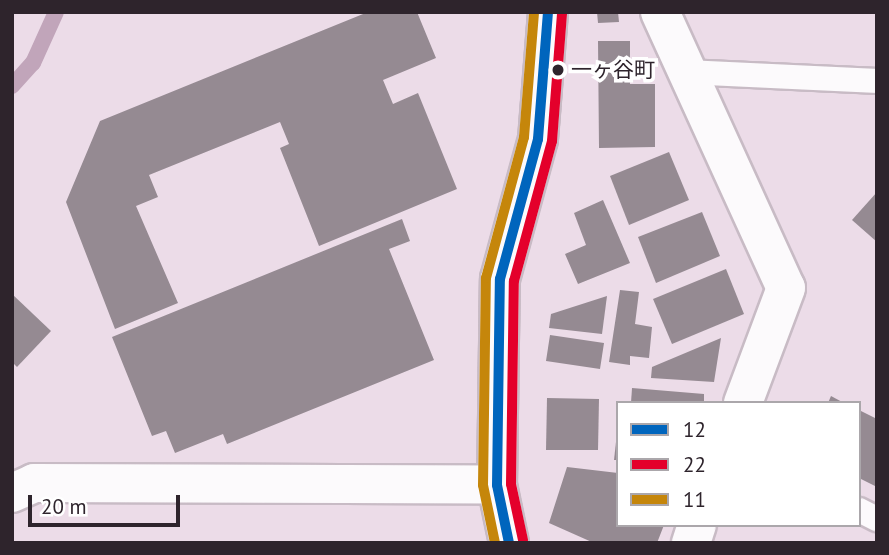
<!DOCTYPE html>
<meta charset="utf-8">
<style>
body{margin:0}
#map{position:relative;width:889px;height:555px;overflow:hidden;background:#ecdce8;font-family:"PT Sans","Noto Sans JP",sans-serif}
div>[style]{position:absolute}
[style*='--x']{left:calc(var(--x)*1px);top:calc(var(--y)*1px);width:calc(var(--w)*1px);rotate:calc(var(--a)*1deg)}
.stream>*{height:16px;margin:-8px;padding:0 8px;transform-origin:8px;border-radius:8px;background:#c1a5ba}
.building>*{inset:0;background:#958a92}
.roads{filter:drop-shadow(2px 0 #c8bbc5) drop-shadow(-2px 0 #c8bbc5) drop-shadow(0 2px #c8bbc5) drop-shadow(0 -2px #c8bbc5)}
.lane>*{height:24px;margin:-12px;padding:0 12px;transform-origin:12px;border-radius:12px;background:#fcfafc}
.street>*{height:38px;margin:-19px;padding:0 19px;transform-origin:19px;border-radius:19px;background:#fcfafc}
.secondary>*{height:38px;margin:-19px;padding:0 19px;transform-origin:19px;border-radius:19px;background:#fcfafc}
.bus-1>*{height:10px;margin:-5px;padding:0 5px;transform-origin:5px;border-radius:5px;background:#0065bd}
.bus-2>*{height:10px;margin:-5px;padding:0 5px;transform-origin:5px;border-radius:5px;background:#e4002b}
.bus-3>*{height:10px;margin:-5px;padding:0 5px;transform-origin:5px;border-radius:5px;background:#c5860b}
.dots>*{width:19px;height:19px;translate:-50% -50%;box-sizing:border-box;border:4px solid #fff;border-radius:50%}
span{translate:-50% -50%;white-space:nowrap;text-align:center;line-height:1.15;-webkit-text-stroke:7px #fff;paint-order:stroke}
.bus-label{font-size:21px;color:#2e242c}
.left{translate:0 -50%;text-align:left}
.frame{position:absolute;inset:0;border:14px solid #2e242c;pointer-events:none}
.legend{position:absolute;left:616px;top:401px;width:245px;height:126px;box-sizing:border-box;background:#fff;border:2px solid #aba7ab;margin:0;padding:9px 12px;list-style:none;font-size:21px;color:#2e242c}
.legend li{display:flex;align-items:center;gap:14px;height:35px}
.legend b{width:35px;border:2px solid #aba7ab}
.scale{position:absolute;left:28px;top:495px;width:152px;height:32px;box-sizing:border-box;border:4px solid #2e242c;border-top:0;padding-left:9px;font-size:21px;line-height:24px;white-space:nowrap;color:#2e242c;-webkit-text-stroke:5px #fff;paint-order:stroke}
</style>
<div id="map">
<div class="stream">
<i style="--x:12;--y:86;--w:31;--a:-48"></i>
<i style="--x:33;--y:63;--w:56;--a:-65.7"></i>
</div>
<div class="building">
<i style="clip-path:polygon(368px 12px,417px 12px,436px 58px,383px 80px,393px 104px,418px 93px,457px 189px,319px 246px,280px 148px,289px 144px,280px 122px,149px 175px,158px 197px,136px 206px,178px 303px,115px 329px,66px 202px,100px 121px)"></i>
<i style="clip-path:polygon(597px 12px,618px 12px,619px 22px,598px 23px)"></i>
<i style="clip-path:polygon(598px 41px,630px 41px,630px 84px,655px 84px,655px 147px,599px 148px)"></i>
<i style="clip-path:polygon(669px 152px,689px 200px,629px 225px,610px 176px)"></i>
<i style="clip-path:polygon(877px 192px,877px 242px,852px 220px)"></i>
<i style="clip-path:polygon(603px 200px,630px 263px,578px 284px,565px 254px,586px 245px,574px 213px)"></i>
<i style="clip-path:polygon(702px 212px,720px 256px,656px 283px,638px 237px)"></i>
<i style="clip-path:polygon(402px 219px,410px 241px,389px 249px,434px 360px,227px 444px,223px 434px,175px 453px,166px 431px,152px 436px,112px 337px)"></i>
<i style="clip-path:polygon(726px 269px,744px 314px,672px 344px,653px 299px)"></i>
<i style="clip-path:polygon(620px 290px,639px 292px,635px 324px,652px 327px,649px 358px,630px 356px,630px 365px,609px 362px)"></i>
<i style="clip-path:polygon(12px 294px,51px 331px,17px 367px,12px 362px)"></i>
<i style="clip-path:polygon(607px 296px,602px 334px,549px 328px,551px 314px)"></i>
<i style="clip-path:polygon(550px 335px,604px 343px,600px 369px,546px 361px)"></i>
<i style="clip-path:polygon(721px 338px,714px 382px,651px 378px,652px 367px)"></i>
<i style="clip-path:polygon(632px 388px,704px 394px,704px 403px,631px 403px)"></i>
<i style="clip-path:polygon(831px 396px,844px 403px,828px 403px)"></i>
<i style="clip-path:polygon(547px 398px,599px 399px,598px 450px,546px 450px)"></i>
<i style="clip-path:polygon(859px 410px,877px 419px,877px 487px,859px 478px)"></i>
<i style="clip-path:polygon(616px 442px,618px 443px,618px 460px,614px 460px)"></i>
<i style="clip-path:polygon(567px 467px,618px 473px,618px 525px,664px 525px,657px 543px,594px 543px,549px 523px)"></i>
</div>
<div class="roads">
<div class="lane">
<i style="--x:687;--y:72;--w:190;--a:2.7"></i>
<i style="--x:859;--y:510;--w:20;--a:27"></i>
</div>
<div class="street">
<i style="--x:660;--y:12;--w:303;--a:65.5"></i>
<i style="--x:786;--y:288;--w:123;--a:110.5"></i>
<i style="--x:12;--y:493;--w:24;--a:-24"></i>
<i style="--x:34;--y:483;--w:463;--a:0.2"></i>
<i style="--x:691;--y:543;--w:19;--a:-72"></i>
</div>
<div class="secondary">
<i style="--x:509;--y:543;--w:59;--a:-101.7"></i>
<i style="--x:497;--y:485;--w:206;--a:-89.2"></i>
<i style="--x:500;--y:279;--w:145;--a:-74.8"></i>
<i style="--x:538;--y:139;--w:127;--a:-85.5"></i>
</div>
</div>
<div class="bus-1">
<i style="--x:509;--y:543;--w:59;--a:-101.7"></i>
<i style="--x:497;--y:485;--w:206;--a:-89.2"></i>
<i style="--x:500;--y:279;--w:145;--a:-74.8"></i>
<i style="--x:538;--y:139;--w:127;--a:-85.5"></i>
</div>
<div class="bus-2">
<i style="--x:523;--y:540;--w:57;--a:-102.1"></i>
<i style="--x:511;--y:484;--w:203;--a:-89.2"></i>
<i style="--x:514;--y:281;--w:145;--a:-74.8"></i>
<i style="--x:552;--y:141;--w:128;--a:-85.5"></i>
</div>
<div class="bus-3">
<i style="--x:495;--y:543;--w:59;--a:-101.7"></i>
<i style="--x:483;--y:485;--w:207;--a:-89.2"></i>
<i style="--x:486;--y:278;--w:146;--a:-74.9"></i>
<i style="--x:524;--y:137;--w:125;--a:-85.4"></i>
</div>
<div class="dots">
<i style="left:558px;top:70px;background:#2e242c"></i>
</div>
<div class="bus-label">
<span class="left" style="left:571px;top:70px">一ヶ谷町</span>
</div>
<div class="frame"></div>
<ul class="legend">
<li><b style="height:9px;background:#0065bd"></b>12</li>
<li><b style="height:9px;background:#e4002b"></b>22</li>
<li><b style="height:9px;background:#c5860b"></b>11</li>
</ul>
<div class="scale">20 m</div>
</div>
